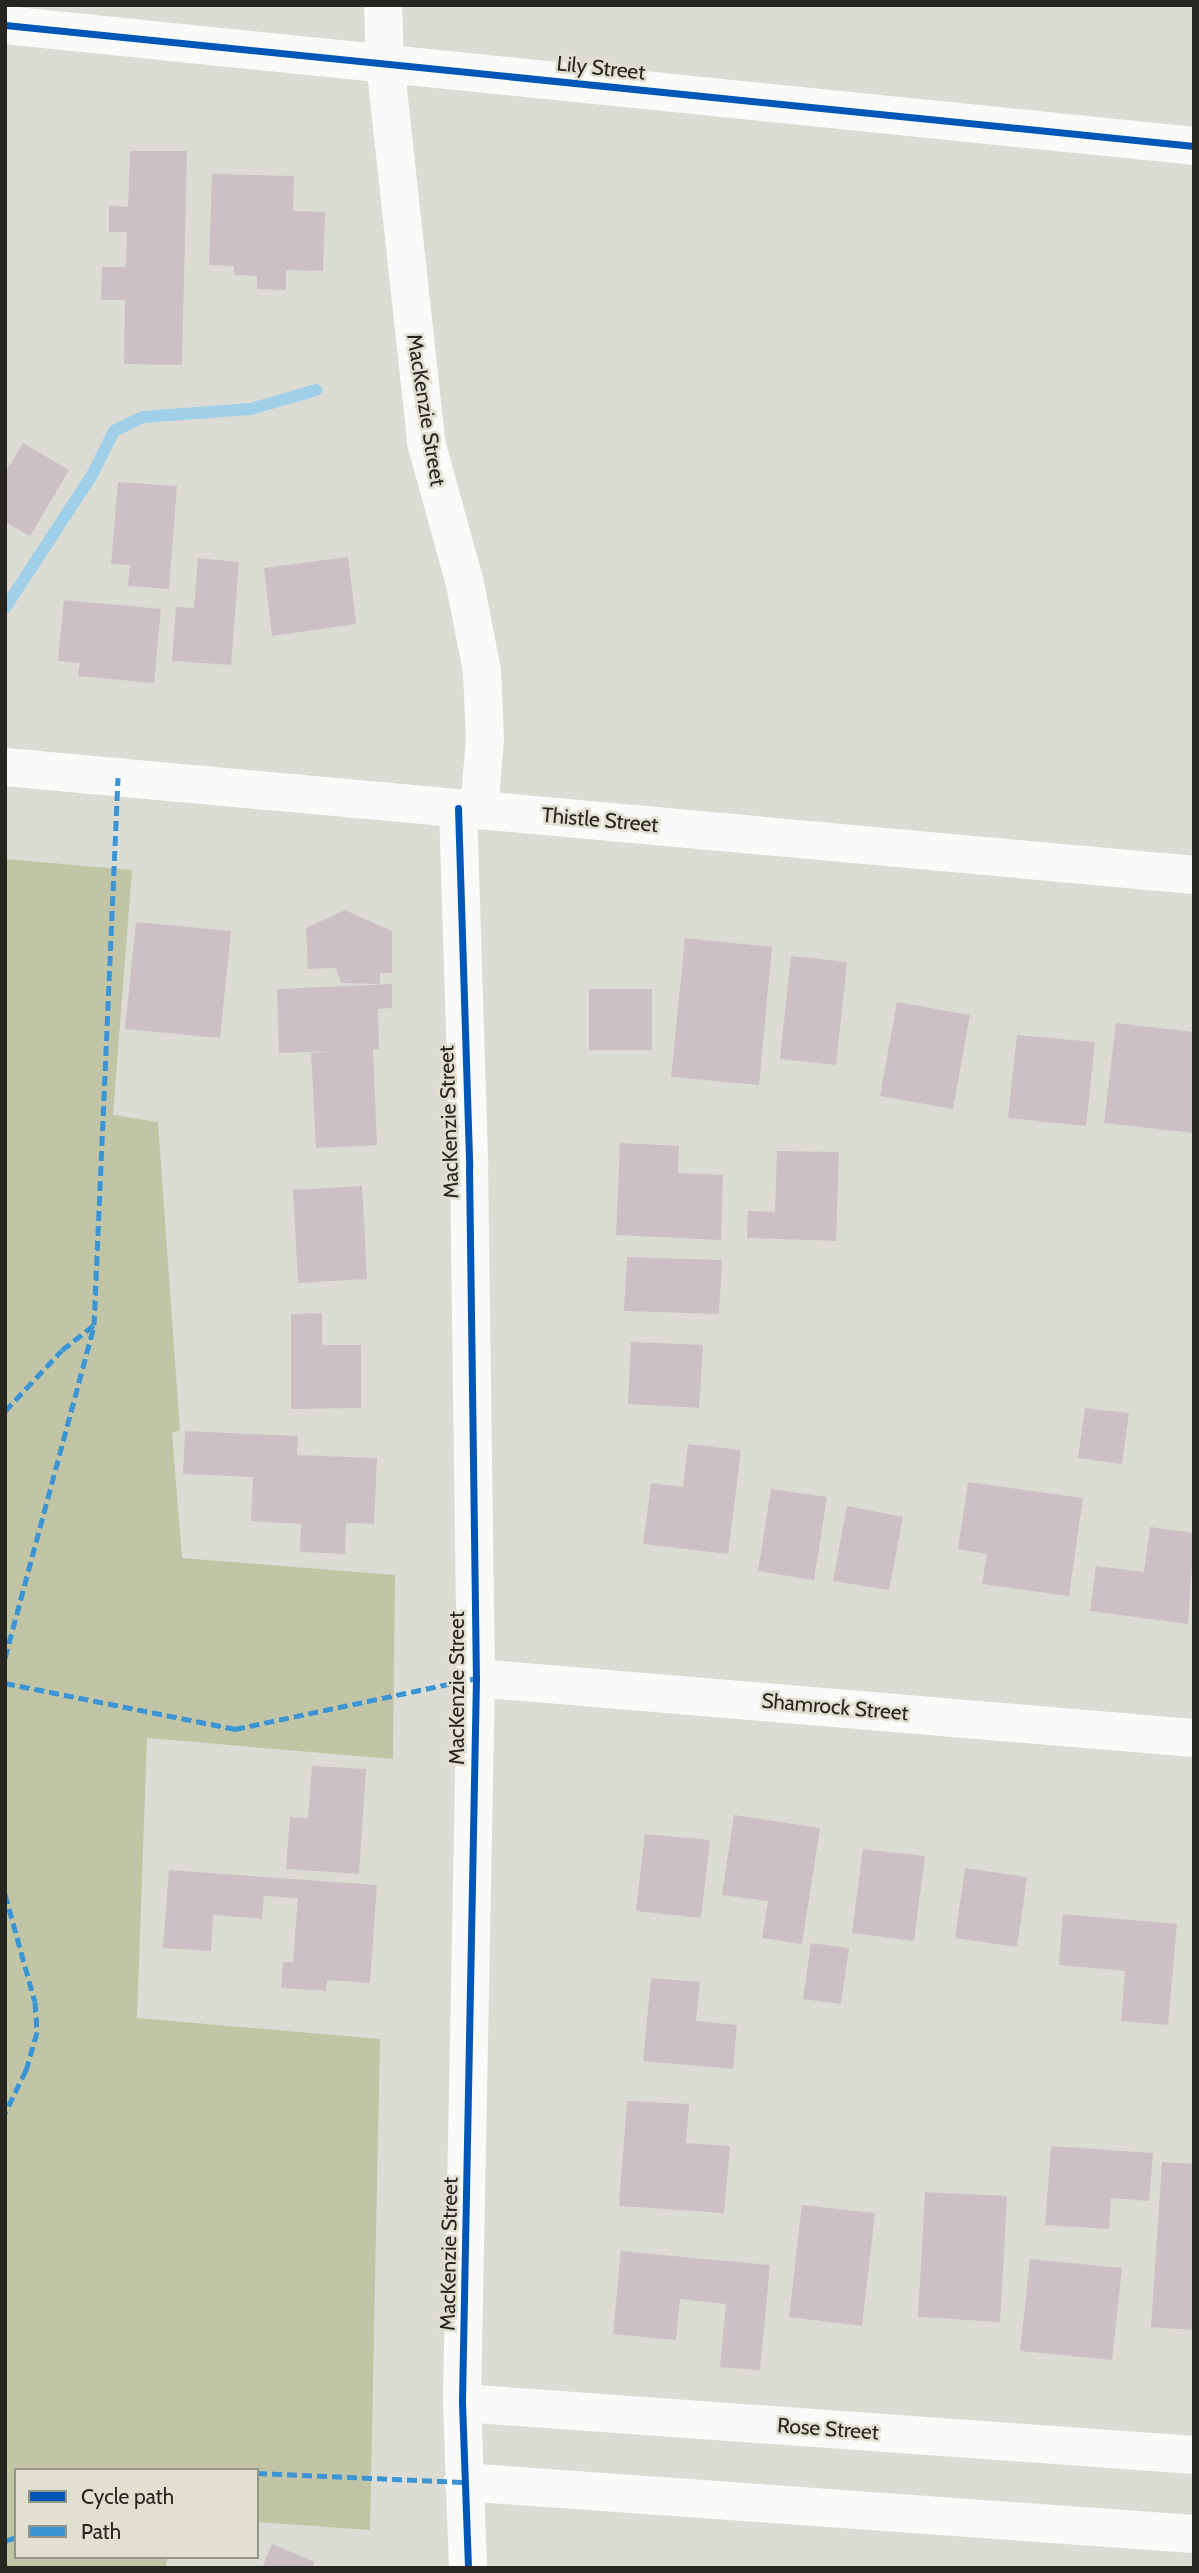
<!DOCTYPE html>
<style>
body{margin:0}
#map{position:relative;width:1199px;height:2573px;overflow:hidden;background:#dddcd4;font-family:Cabin,sans-serif}
div>[style]{position:absolute}
[style*='--x']{left:calc(var(--x)*1px);top:calc(var(--y)*1px);width:calc(var(--w)*1px);rotate:calc(var(--a)*1deg)}
.green>*{inset:0;background:#c2c5a5}
.stream>*{height:12px;margin:-6px;padding:0 6px;transform-origin:6px;border-radius:6px;background:#9fcfe9}
.building>*{inset:0;background:#ccc0c4}
.street>*{height:38px;margin:-19px;padding:0 19px;transform-origin:19px;border-radius:19px;background:#fafaf9}
.quiet>*{height:5px;margin-top:-2.5px;transform-origin:0;background:repeating-linear-gradient(90deg,#3b95d5 0 10px,transparent 0 15px)}
.cycleway>*{height:7px;margin:-3.5px;padding:0 3.5px;transform-origin:3.5px;border-radius:3.5px;background:#0057b8}
span{translate:-50% -50%;white-space:nowrap;text-align:center;line-height:1.15;-webkit-text-stroke:5px #e1dfd0;paint-order:stroke}
.street-label{font-size:21px;color:#262520}
.frame{position:absolute;inset:0;border:7px solid #262520;pointer-events:none}
.legend{position:absolute;left:14px;top:2468px;width:245px;height:91px;box-sizing:border-box;background:#e1dfd0;border:2px solid #96958a;margin:0;padding:9px 12px;list-style:none;font-size:21px;color:#262520}
.legend li{display:flex;align-items:center;gap:14px;height:35px}
.legend b{width:35px;border:2px solid #96958a}
</style>
<div id="map">
<div class="green">
<i style="clip-path:polygon(5px 859px,132px 870px,113px 1115px,158px 1122px,180px 1431px,172px 1432px,182px 1558px,395px 1575px,393px 1759px,147px 1738px,137px 2018px,380px 2039px,370px 2530px,257px 2522px,257px 2470px,16px 2470px,16px 2557px,167px 2557px,166px 2568px,5px 2568px)"></i>
</div>
<div class="stream">
<i style="--x:5;--y:608;--w:159;--a:-56.8"></i>
<i style="--x:92;--y:475;--w:49;--a:-63.4"></i>
<i style="--x:114;--y:431;--w:32;--a:-26"></i>
<i style="--x:143;--y:417;--w:108;--a:-4.2"></i>
<i style="--x:251;--y:409;--w:68;--a:-16.3"></i>
</div>
<div class="building">
<i style="clip-path:polygon(130px 151px,187px 151px,182px 365px,124px 364px,125px 300px,101px 300px,102px 267px,126px 267px,127px 232px,109px 232px,109px 206px,128px 207px)"></i>
<i style="clip-path:polygon(212px 174px,294px 176px,293px 211px,325px 212px,323px 271px,286px 270px,286px 290px,257px 289px,257px 276px,234px 275px,234px 266px,209px 265px)"></i>
<i style="clip-path:polygon(23px 443px,69px 470px,30px 536px,5px 522px,5px 473px)"></i>
<i style="clip-path:polygon(118px 482px,177px 486px,169px 589px,128px 586px,130px 565px,111px 564px)"></i>
<i style="clip-path:polygon(348px 557px,356px 624px,272px 636px,264px 568px)"></i>
<i style="clip-path:polygon(198px 558px,239px 562px,231px 665px,172px 661px,176px 607px,194px 608px)"></i>
<i style="clip-path:polygon(64px 600px,161px 609px,154px 683px,78px 676px,80px 663px,58px 661px)"></i>
<i style="clip-path:polygon(345px 910px,392px 931px,392px 973px,380px 973px,380px 984px,341px 983px,336px 968px,308px 969px,306px 928px)"></i>
<i style="clip-path:polygon(136px 922px,231px 931px,220px 1038px,125px 1029px)"></i>
<i style="clip-path:polygon(685px 938px,772px 947px,759px 1085px,671px 1077px)"></i>
<i style="clip-path:polygon(791px 956px,847px 962px,836px 1065px,780px 1059px)"></i>
<i style="clip-path:polygon(392px 984px,392px 1008px,378px 1009px,379px 1049px,373px 1049px,377px 1145px,316px 1148px,311px 1053px,332px 1051px,279px 1053px,277px 989px)"></i>
<i style="clip-path:polygon(589px 989px,652px 989px,652px 1050px,589px 1050px)"></i>
<i style="clip-path:polygon(897px 1002px,970px 1015px,953px 1109px,880px 1096px)"></i>
<i style="clip-path:polygon(1116px 1023px,1194px 1032px,1194px 1133px,1104px 1123px)"></i>
<i style="clip-path:polygon(1017px 1035px,1095px 1042px,1086px 1126px,1008px 1118px)"></i>
<i style="clip-path:polygon(620px 1143px,679px 1146px,678px 1173px,723px 1175px,721px 1240px,616px 1235px)"></i>
<i style="clip-path:polygon(777px 1151px,839px 1152px,836px 1241px,747px 1238px,748px 1211px,775px 1212px)"></i>
<i style="clip-path:polygon(362px 1186px,367px 1279px,298px 1283px,293px 1190px)"></i>
<i style="clip-path:polygon(627px 1257px,722px 1260px,719px 1314px,624px 1311px)"></i>
<i style="clip-path:polygon(322px 1313px,322px 1345px,361px 1345px,361px 1408px,291px 1409px,291px 1314px)"></i>
<i style="clip-path:polygon(631px 1342px,703px 1345px,699px 1408px,628px 1404px)"></i>
<i style="clip-path:polygon(1085px 1408px,1129px 1413px,1122px 1464px,1078px 1458px)"></i>
<i style="clip-path:polygon(185px 1431px,298px 1436px,297px 1455px,377px 1458px,374px 1524px,346px 1523px,345px 1554px,300px 1552px,301px 1524px,251px 1521px,253px 1477px,183px 1474px)"></i>
<i style="clip-path:polygon(688px 1444px,741px 1450px,728px 1554px,643px 1544px,651px 1483px,683px 1487px)"></i>
<i style="clip-path:polygon(968px 1482px,1083px 1498px,1069px 1596px,982px 1584px,987px 1554px,958px 1549px)"></i>
<i style="clip-path:polygon(771px 1489px,827px 1497px,814px 1580px,758px 1571px)"></i>
<i style="clip-path:polygon(847px 1506px,903px 1517px,889px 1590px,833px 1581px)"></i>
<i style="clip-path:polygon(1150px 1527px,1194px 1533px,1188px 1624px,1090px 1611px,1096px 1566px,1144px 1572px)"></i>
<i style="clip-path:polygon(312px 1766px,366px 1769px,359px 1874px,286px 1869px,290px 1817px,308px 1818px)"></i>
<i style="clip-path:polygon(734px 1815px,820px 1828px,802px 1944px,762px 1938px,768px 1901px,722px 1895px)"></i>
<i style="clip-path:polygon(645px 1834px,710px 1840px,701px 1918px,636px 1911px)"></i>
<i style="clip-path:polygon(863px 1849px,925px 1856px,914px 1941px,852px 1933px)"></i>
<i style="clip-path:polygon(965px 1868px,1027px 1877px,1017px 1947px,955px 1938px)"></i>
<i style="clip-path:polygon(169px 1870px,377px 1885px,370px 1983px,327px 1980px,326px 1991px,281px 1988px,283px 1962px,293px 1962px,298px 1898px,264px 1896px,262px 1919px,213px 1915px,211px 1951px,163px 1948px)"></i>
<i style="clip-path:polygon(1063px 1914px,1177px 1924px,1168px 2025px,1121px 2021px,1125px 1971px,1059px 1965px)"></i>
<i style="clip-path:polygon(811px 1943px,849px 1948px,841px 2004px,803px 1999px)"></i>
<i style="clip-path:polygon(651px 1978px,700px 1982px,696px 2021px,737px 2025px,733px 2069px,643px 2061px)"></i>
<i style="clip-path:polygon(627px 2101px,689px 2104px,686px 2143px,730px 2146px,724px 2213px,619px 2206px)"></i>
<i style="clip-path:polygon(1051px 2146px,1153px 2153px,1149px 2201px,1111px 2198px,1109px 2229px,1045px 2225px)"></i>
<i style="clip-path:polygon(1162px 2162px,1194px 2164px,1194px 2330px,1151px 2327px)"></i>
<i style="clip-path:polygon(925px 2192px,1007px 2196px,1000px 2322px,918px 2317px)"></i>
<i style="clip-path:polygon(802px 2205px,875px 2213px,862px 2326px,789px 2317px)"></i>
<i style="clip-path:polygon(621px 2251px,770px 2265px,760px 2370px,720px 2367px,726px 2304px,680px 2299px,676px 2340px,613px 2334px)"></i>
<i style="clip-path:polygon(1030px 2259px,1122px 2268px,1112px 2360px,1020px 2351px)"></i>
<i style="clip-path:polygon(272px 2544px,315px 2562px,312px 2568px,262px 2568px)"></i>
</div>
<div class="street">
<i style="--x:383;--y:5;--w:57;--a:88"></i>
<i style="--x:385;--y:62;--w:382;--a:83.8"></i>
<i style="--x:426;--y:442;--w:147;--a:74.6"></i>
<i style="--x:465;--y:584;--w:89;--a:78.9"></i>
<i style="--x:482;--y:671;--w:68;--a:87.5"></i>
<i style="--x:485;--y:739;--w:71;--a:94.8"></i>
<i style="--x:5;--y:25;--w:1195;--a:5.81"></i>
<i style="--x:5;--y:767;--w:1194;--a:5.19"></i>
<i style="--x:458;--y:808;--w:359;--a:88.2"></i>
<i style="--x:469;--y:1167;--w:511;--a:89.22"></i>
<i style="--x:476;--y:1678;--w:725;--a:91.11"></i>
<i style="--x:462;--y:2403;--w:165;--a:87.9"></i>
<i style="--x:476;--y:1678;--w:721;--a:4.78"></i>
<i style="--x:462;--y:2403;--w:734;--a:4.06"></i>
<i style="--x:463;--y:2482;--w:733;--a:4.07"></i>
</div>
<div class="quiet">
<i style="--x:5;--y:1411;--w:83;--a:-46.9"></i>
<i style="--x:62;--y:1350;--w:41;--a:-38"></i>
<i style="--x:5;--y:1658;--w:345;--a:-75"></i>
<i style="--x:94;--y:1325;--w:548;--a:-87.49"></i>
<i style="--x:5;--y:1683;--w:235;--a:11.3"></i>
<i style="--x:235;--y:1729;--w:246;--a:-11.9"></i>
<i style="--x:5;--y:1894;--w:112;--a:74.5"></i>
<i style="--x:35;--y:2002;--w:30;--a:86"></i>
<i style="--x:37;--y:2032;--w:40;--a:106"></i>
<i style="--x:26;--y:2070;--w:48;--a:116"></i>
<i style="--x:257;--y:2473;--w:206;--a:2.5"></i>
<i style="--x:5;--y:2541;--w:12;--a:-20"></i>
</div>
<div class="cycleway">
<i style="--x:5;--y:25;--w:1195;--a:5.81"></i>
<i style="--x:458;--y:808;--w:359;--a:88.2"></i>
<i style="--x:469;--y:1167;--w:511;--a:89.22"></i>
<i style="--x:476;--y:1678;--w:725;--a:91.11"></i>
<i style="--x:462;--y:2403;--w:165;--a:87.9"></i>
</div>
<div class="street-label">
<span style="left:601px;top:68px;rotate:6deg">Lily Street</span>
<span style="left:426px;top:410px;rotate:81deg">MacKenzie Street</span>
<span style="left:600px;top:820px;rotate:5deg">Thistle Street</span>
<span style="left:449px;top:1122px;rotate:-92deg">MacKenzie Street</span>
<span style="left:457px;top:1688px;rotate:-90deg">MacKenzie Street</span>
<span style="left:835px;top:1707px;rotate:5deg">Shamrock Street</span>
<span style="left:449px;top:2254px;rotate:-89deg">MacKenzie Street</span>
<span style="left:828px;top:2429px;rotate:4deg">Rose Street</span>
</div>
<div class="frame"></div>
<ul class="legend">
<li><b style="height:9px;background:#0057b8"></b>Cycle path</li>
<li><b style="height:9px;background:#3b95d5"></b>Path</li>
</ul>
</div>
